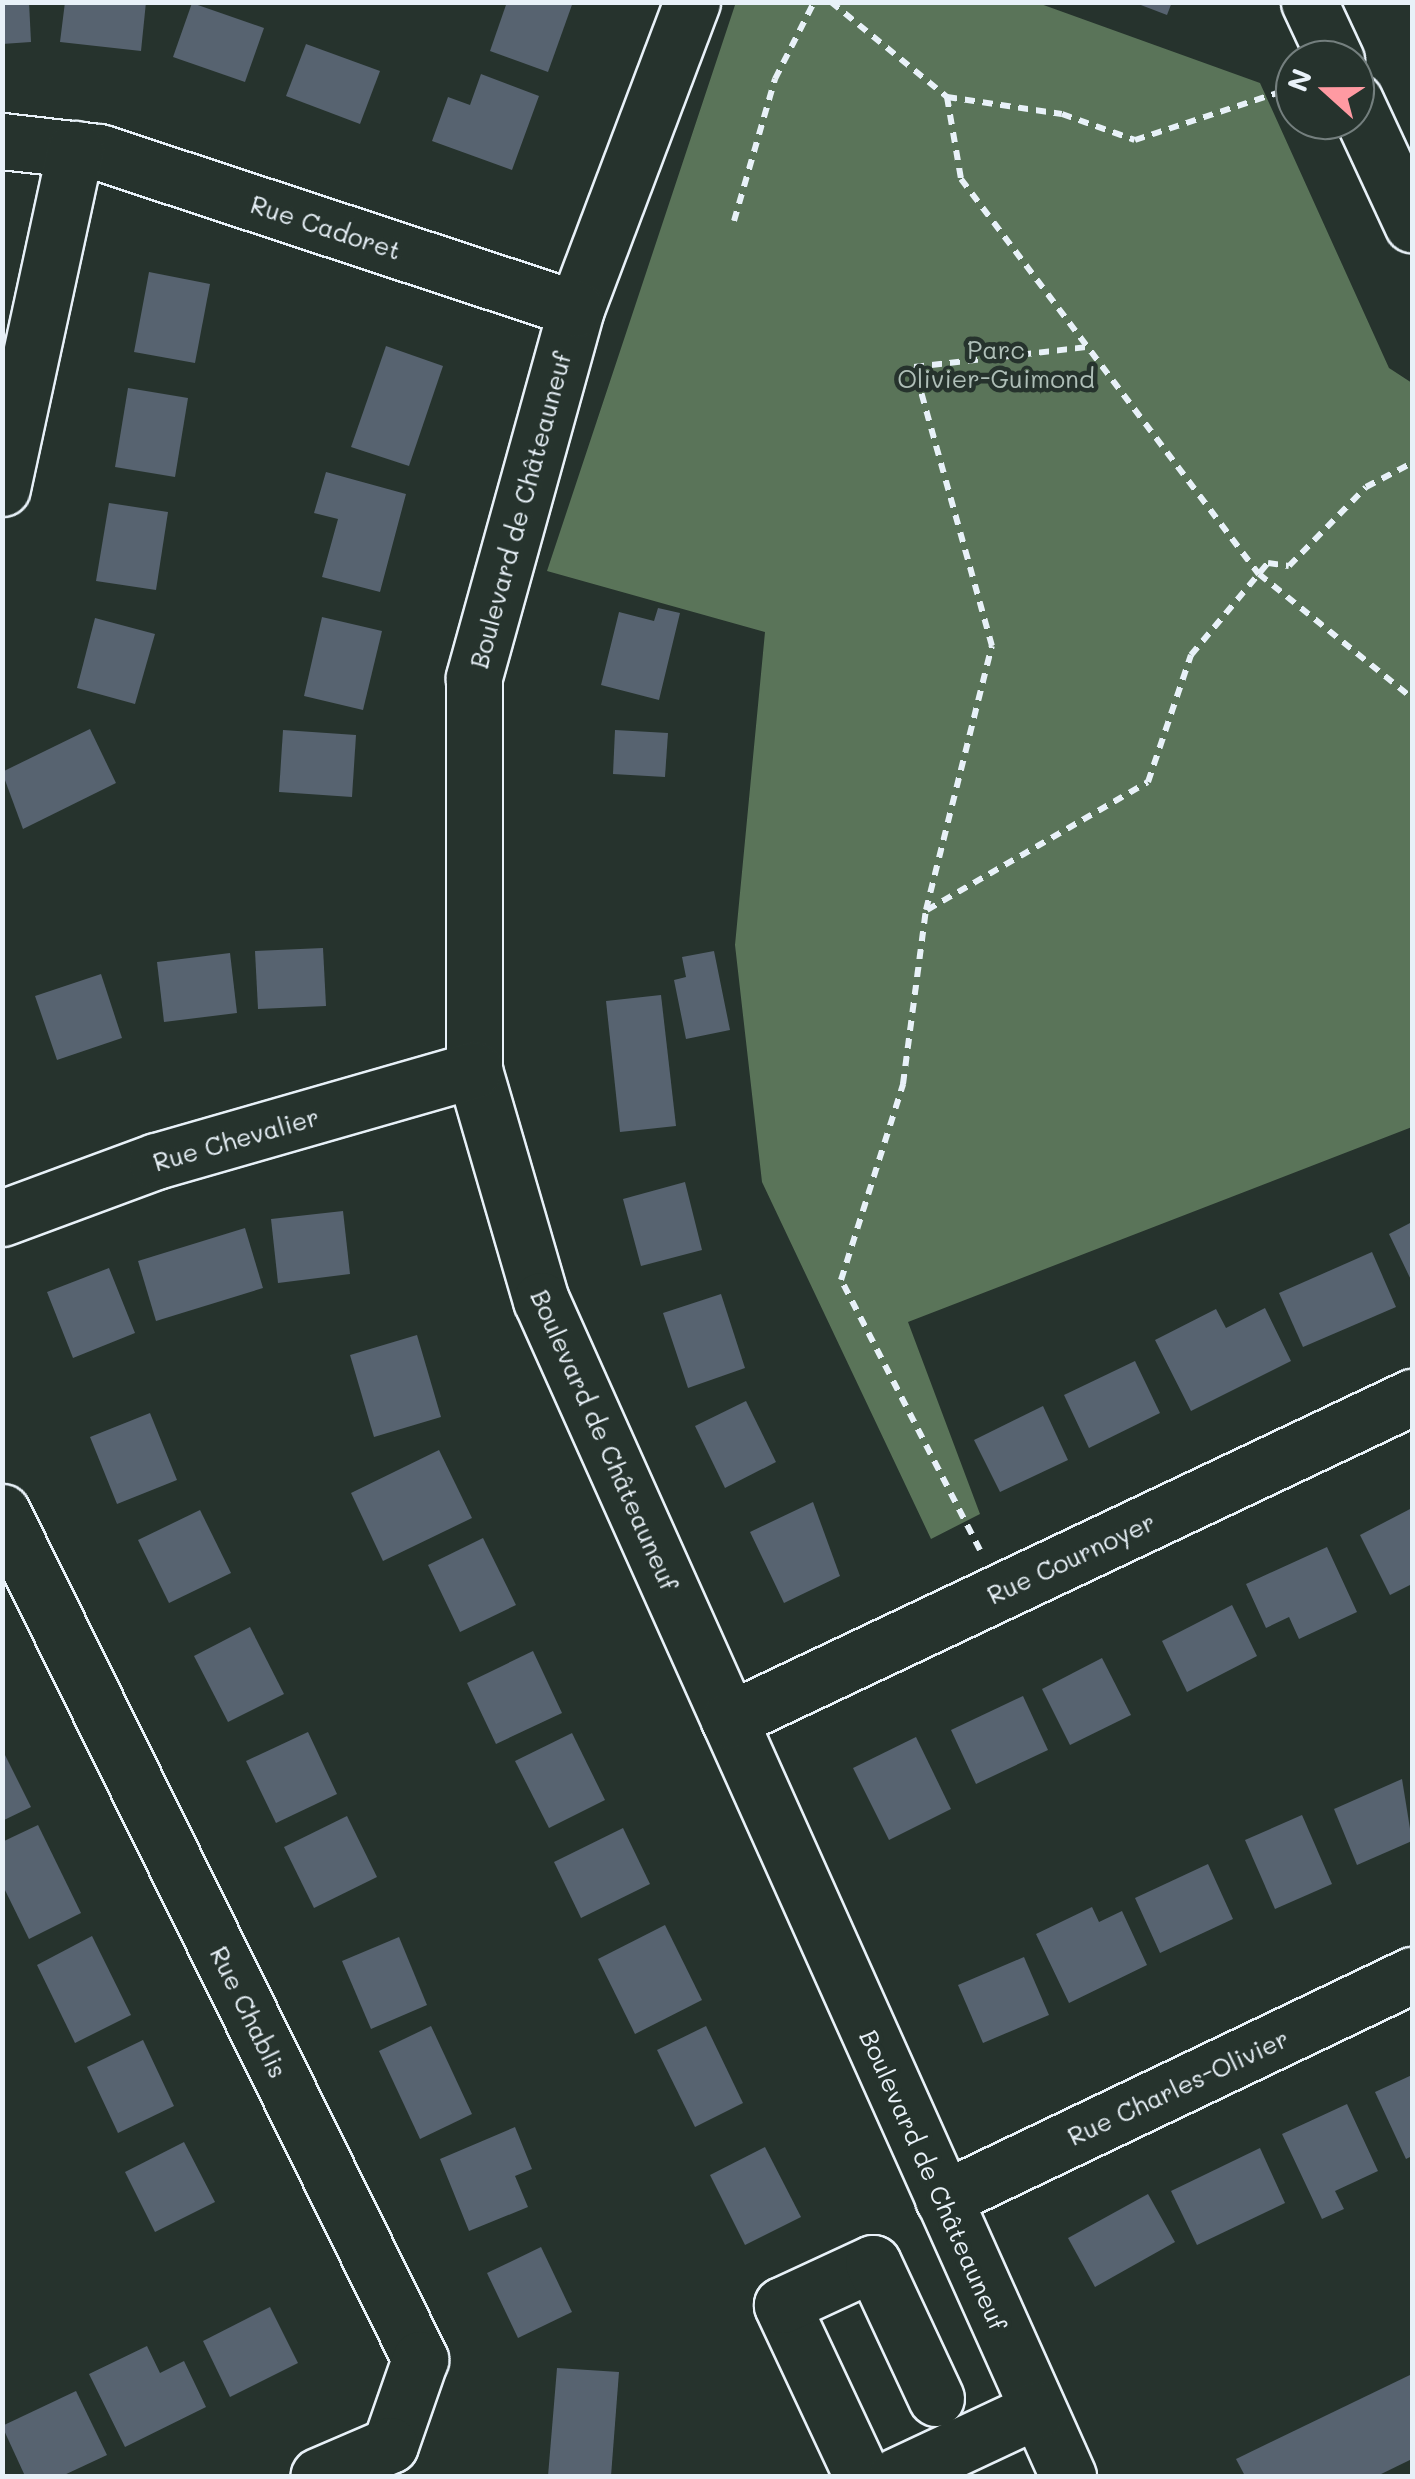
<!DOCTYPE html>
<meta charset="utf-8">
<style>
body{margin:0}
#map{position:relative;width:1415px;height:2479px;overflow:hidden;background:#26332d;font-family:Mali,sans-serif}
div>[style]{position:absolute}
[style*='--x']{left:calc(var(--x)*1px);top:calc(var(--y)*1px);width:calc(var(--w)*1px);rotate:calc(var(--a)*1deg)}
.green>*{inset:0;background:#5a7459}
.building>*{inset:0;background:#576370}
.path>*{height:6px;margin-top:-3px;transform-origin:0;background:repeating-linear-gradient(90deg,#e8f1f8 0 10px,transparent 0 18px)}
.roads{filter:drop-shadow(2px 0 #e8f1f8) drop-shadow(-2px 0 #e8f1f8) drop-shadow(0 2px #e8f1f8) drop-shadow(0 -2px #e8f1f8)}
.minor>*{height:55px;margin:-27.5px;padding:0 27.5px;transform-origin:27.5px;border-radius:27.5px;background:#26332d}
span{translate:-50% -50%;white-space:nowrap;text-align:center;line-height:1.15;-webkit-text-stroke:9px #26332d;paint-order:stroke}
.street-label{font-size:25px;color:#e8f1f8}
.park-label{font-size:25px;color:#afbfb8}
.frame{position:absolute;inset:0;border:5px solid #e8f1f8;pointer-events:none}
.north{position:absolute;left:1275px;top:40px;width:100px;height:100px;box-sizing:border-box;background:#26332d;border:2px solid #747f7e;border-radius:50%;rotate:291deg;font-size:28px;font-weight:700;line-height:40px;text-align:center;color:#e8f1f8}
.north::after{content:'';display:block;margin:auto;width:35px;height:45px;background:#ff9aa2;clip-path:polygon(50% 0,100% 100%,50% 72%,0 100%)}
</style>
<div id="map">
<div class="green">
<i style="clip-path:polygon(736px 2px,1038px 3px,1260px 83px,1389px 368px,1412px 383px,1412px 1127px,908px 1322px,980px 1514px,931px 1539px,762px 1182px,735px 945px,765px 632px,547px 571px)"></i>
</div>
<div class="building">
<i style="clip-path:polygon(2px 2px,29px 2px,31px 42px,2px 44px)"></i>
<i style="clip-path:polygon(65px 2px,146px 2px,141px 51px,60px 42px)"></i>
<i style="clip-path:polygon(507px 2px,573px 2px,548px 72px,490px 51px)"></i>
<i style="clip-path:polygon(1133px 2px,1172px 2px,1167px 15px)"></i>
<i style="clip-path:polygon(192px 3px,264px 28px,245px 82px,173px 57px)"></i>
<i style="clip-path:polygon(306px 44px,380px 71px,360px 124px,286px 96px)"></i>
<i style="clip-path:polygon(481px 74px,539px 96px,512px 170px,432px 141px,448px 97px,470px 105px)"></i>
<i style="clip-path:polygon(149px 272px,210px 284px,195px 363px,134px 352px)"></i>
<i style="clip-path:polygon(386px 346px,443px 366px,409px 466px,351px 447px)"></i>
<i style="clip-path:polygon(128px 388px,188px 398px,175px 477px,115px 467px)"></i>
<i style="clip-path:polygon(326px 472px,406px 494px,380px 592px,322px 577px,338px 519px,314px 513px)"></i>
<i style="clip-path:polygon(109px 503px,168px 512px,156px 590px,96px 581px)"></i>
<i style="clip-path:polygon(658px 608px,680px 613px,659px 700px,601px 685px,619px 612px,654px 621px)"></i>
<i style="clip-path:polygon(322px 617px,382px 631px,363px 710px,304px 696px)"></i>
<i style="clip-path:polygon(95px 618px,155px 634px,135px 704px,77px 688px)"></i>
<i style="clip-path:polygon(90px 729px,116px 783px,23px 829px,2px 772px)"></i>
<i style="clip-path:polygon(283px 730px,356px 735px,352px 797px,279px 792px)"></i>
<i style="clip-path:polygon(615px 730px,668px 733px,665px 777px,613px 774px)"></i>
<i style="clip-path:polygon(323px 948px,326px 1006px,258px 1009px,255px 951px)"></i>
<i style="clip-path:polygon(714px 951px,730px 1030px,686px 1039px,674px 980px,686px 977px,682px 957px)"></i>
<i style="clip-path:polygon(230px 953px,237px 1013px,164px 1022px,157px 962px)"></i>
<i style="clip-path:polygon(101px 974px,122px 1038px,57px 1060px,35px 996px)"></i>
<i style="clip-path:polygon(661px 995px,676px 1126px,620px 1132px,606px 1001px)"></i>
<i style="clip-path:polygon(685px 1182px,702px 1250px,641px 1266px,623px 1199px)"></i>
<i style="clip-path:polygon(343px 1211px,350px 1274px,278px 1283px,271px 1219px)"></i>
<i style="clip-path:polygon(1412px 1222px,1412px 1282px,1389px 1234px)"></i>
<i style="clip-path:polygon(245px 1228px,263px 1288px,156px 1321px,138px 1261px)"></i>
<i style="clip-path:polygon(1372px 1252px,1396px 1307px,1303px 1347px,1279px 1293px)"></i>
<i style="clip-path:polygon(109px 1268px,135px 1333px,73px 1358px,47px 1292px)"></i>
<i style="clip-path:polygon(721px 1294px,745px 1368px,688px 1388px,663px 1313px)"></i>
<i style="clip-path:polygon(1265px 1308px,1291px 1361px,1191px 1411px,1155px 1340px,1216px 1309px,1226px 1328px)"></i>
<i style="clip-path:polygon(417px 1335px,441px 1417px,374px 1437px,350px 1355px)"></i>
<i style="clip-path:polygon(1135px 1361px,1160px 1413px,1089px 1448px,1064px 1395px)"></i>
<i style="clip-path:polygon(746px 1401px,776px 1462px,725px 1488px,695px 1426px)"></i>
<i style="clip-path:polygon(1043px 1406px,1068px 1460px,1000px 1492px,974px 1440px)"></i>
<i style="clip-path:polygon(150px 1413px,177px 1480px,117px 1504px,90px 1437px)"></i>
<i style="clip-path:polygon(439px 1450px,472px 1518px,383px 1561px,351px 1493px)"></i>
<i style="clip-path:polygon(813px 1502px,840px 1576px,784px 1603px,750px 1532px)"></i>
<i style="clip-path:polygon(1412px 1508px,1412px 1584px,1390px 1595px,1360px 1535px)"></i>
<i style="clip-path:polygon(200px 1510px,231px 1573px,169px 1603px,138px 1540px)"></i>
<i style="clip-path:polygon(483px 1538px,516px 1605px,460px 1632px,428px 1565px)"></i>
<i style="clip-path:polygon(1327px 1547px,1357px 1612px,1299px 1639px,1289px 1617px,1266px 1628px,1246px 1584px)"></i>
<i style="clip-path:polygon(1232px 1605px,1257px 1656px,1187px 1692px,1162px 1641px)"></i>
<i style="clip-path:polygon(250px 1627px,284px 1694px,228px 1722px,194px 1656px)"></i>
<i style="clip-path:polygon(533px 1651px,562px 1713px,496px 1744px,467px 1683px)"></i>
<i style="clip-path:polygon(1102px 1658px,1131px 1715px,1070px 1745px,1042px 1689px)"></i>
<i style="clip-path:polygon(1023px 1696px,1048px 1750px,976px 1784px,951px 1730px)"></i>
<i style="clip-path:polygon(308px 1732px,337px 1794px,276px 1823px,246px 1761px)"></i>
<i style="clip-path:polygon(572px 1733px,605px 1800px,549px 1828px,515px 1761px)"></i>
<i style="clip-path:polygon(916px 1737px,951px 1809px,889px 1840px,853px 1768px)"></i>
<i style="clip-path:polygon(2px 1749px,31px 1807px,2px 1821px)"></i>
<i style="clip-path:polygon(1402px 1779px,1412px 1841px,1357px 1865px,1334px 1809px)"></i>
<i style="clip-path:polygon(1302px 1815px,1332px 1884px,1275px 1909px,1245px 1840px)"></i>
<i style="clip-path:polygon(347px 1816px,377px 1877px,314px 1908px,284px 1847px)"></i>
<i style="clip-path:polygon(38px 1825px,81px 1913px,29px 1939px,2px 1884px,2px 1842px)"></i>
<i style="clip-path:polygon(623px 1828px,650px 1884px,581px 1918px,554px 1862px)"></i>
<i style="clip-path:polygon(1208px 1864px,1233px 1919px,1160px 1953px,1135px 1898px)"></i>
<i style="clip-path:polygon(1092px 1907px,1099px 1922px,1122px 1911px,1147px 1965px,1069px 2003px,1036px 1934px)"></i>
<i style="clip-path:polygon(665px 1925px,702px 2000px,635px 2034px,598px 1959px)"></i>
<i style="clip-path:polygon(92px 1936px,131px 2015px,75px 2043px,37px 1965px)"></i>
<i style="clip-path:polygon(399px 1937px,427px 2005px,371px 2029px,342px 1961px)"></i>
<i style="clip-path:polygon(1024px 1957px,1049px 2015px,983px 2043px,958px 1985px)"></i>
<i style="clip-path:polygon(431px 2026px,472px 2114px,420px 2139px,379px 2051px)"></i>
<i style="clip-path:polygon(706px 2026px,743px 2103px,695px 2127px,657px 2050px)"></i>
<i style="clip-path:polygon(143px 2040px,174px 2106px,118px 2133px,87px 2067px)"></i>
<i style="clip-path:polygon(1412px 2075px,1412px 2156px,1406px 2159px,1375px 2092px)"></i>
<i style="clip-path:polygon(1347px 2104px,1378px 2171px,1335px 2191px,1344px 2209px,1322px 2219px,1282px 2134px)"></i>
<i style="clip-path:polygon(515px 2127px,532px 2169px,515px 2176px,528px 2207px,469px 2231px,440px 2159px)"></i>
<i style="clip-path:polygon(184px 2142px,215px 2202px,155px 2232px,125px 2172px)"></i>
<i style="clip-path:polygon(765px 2147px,801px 2217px,745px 2245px,710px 2175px)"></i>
<i style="clip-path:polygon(1260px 2148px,1285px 2203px,1197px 2245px,1171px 2191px)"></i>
<i style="clip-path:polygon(1148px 2194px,1175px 2242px,1095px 2287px,1068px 2238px)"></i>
<i style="clip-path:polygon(541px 2247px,572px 2312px,518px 2338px,487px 2273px)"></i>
<i style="clip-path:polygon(270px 2307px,298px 2363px,230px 2397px,203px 2341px)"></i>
<i style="clip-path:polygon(147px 2346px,160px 2373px,184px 2361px,206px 2407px,125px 2447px,89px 2374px)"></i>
<i style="clip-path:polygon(557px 2368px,619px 2372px,611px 2476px,548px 2476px)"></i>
<i style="clip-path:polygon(1412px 2374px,1412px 2459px,1377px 2476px,1245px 2476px,1236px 2459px)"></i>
<i style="clip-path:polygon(76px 2391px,107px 2455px,62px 2476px,25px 2476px,2px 2426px)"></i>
</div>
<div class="path">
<i style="--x:831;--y:2;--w:150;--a:39.3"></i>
<i style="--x:947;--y:97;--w:116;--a:8.4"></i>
<i style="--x:1062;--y:114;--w:77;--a:19.6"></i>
<i style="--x:1135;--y:140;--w:169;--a:-18.3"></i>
<i style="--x:947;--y:97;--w:83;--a:80.3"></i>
<i style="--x:961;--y:179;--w:495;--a:53"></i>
<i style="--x:1259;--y:574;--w:197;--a:39"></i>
<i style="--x:734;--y:221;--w:148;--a:-73.9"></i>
<i style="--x:775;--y:79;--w:86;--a:-63.1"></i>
<i style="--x:927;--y:910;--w:255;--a:-30.1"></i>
<i style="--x:1148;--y:782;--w:134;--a:-71.3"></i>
<i style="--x:1191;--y:655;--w:120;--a:-50.1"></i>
<i style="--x:1268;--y:563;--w:21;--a:8"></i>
<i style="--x:1289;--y:566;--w:110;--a:-45.7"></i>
<i style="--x:1366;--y:487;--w:52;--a:-27.6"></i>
<i style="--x:980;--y:1550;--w:304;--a:-117.2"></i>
<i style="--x:841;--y:1280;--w:206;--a:-72.4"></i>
<i style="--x:903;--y:1084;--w:176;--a:-82.5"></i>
<i style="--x:926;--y:910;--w:272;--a:-76"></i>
<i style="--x:992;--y:646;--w:290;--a:-105.6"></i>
<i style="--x:914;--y:367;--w:175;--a:-6.6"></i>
</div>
<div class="roads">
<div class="minor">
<i style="--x:692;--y:2;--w:328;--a:110.7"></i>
<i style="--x:576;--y:309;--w:383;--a:105.5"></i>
<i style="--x:474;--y:678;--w:392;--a:90"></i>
<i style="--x:474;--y:1070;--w:240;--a:73.8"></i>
<i style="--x:541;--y:1300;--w:1289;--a:65.86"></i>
<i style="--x:1309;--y:2;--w:64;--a:65"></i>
<i style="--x:1355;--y:101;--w:136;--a:65.1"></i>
<i style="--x:2;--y:141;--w:98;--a:6.5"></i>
<i style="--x:99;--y:152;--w:502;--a:18.22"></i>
<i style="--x:2;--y:488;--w:347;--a:-77.8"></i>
<i style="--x:2;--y:1218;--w:164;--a:-20.3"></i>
<i style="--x:156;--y:1161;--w:331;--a:-16"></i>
<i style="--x:2;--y:1512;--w:945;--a:63.73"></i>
<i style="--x:420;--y:2359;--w:91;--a:109.2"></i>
<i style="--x:390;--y:2445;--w:78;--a:156.7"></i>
<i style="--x:729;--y:1720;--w:756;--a:-25.31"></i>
<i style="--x:943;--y:2199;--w:520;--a:-25.53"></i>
<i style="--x:862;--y:2476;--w:189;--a:-115.1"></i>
<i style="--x:782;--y:2305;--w:100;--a:-24.8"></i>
<i style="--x:873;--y:2263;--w:149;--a:65"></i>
<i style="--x:896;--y:2476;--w:156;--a:-25.1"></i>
</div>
</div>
<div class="street-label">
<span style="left:326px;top:227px;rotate:18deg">Rue Cadoret</span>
<span style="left:520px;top:510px;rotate:-75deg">Boulevard de Châteauneuf</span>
<span style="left:236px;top:1139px;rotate:-16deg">Rue Chevalier</span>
<span style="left:605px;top:1440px;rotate:66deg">Boulevard de Châteauneuf</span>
<span style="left:1071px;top:1558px;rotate:-25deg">Rue Cournoyer</span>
<span style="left:249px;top:2012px;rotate:64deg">Rue Chablis</span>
<span style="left:1178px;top:2087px;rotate:-25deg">Rue Charles-Olivier</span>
<span style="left:934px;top:2180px;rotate:66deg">Boulevard de Châteauneuf</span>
</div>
<div class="park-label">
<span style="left:996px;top:364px">Parc<br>Olivier-Guimond</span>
</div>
<div class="frame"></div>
<div class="north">N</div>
</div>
